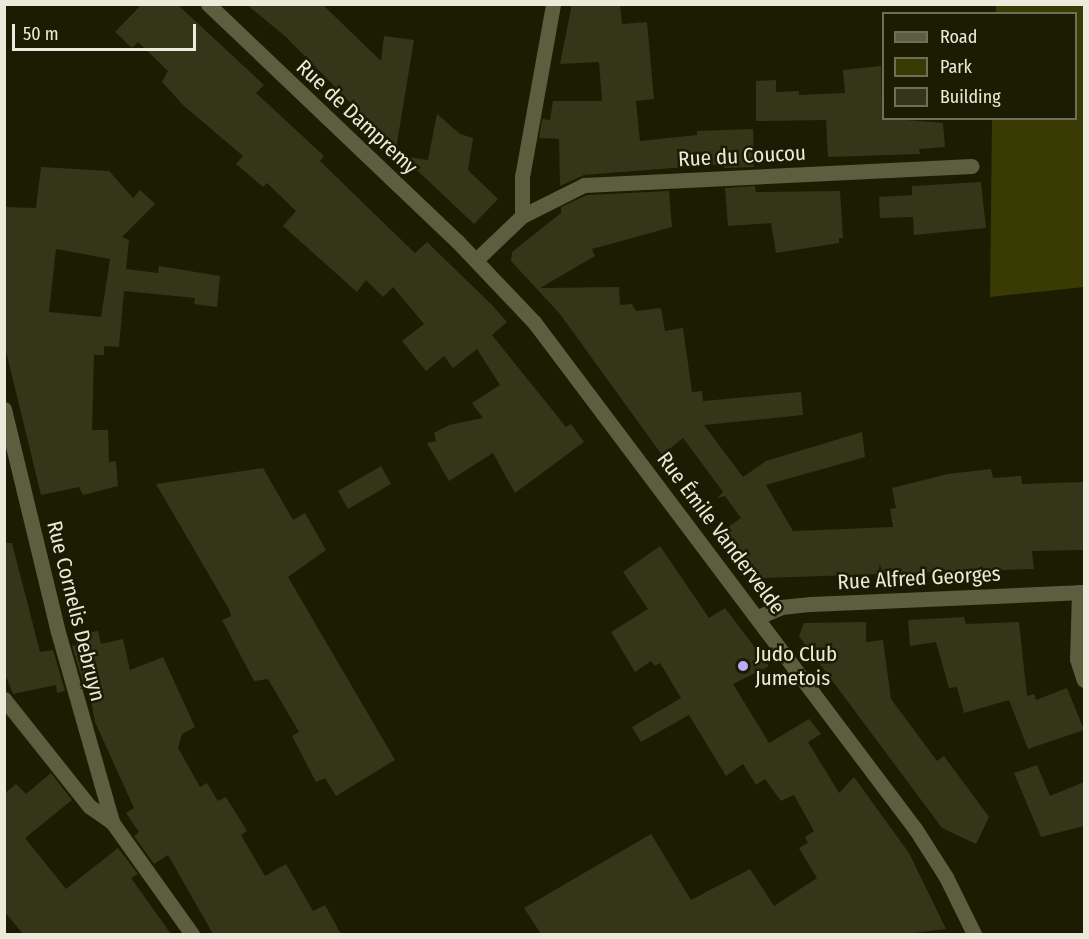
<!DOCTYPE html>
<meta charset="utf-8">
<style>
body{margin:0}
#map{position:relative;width:1089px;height:939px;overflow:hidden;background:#1c1c02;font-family:"Fira Sans Condensed",sans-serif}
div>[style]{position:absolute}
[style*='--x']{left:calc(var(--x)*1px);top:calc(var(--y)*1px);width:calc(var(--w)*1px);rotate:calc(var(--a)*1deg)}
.green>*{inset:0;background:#393a04}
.building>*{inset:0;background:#353519}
.street>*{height:15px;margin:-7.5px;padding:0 7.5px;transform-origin:7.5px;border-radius:7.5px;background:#5d5e3f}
.dots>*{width:16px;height:16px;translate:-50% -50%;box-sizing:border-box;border:3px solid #1c1c02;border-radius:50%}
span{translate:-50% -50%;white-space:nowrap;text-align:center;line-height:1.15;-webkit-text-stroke:5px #1c1c02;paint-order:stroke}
.street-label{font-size:21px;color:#eaebda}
.poi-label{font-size:21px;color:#eaebda}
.left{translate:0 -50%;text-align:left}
.frame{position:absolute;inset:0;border:6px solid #eaebda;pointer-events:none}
.legend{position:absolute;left:882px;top:12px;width:195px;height:108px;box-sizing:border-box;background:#1c1c02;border:2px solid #6e6f58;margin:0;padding:8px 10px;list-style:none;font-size:18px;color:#eaebda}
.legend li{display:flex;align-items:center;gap:12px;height:30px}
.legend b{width:30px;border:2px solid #6e6f58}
.scale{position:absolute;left:12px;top:24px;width:184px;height:27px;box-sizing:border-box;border:3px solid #eaebda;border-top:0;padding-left:8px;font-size:18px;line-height:21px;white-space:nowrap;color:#eaebda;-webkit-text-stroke:4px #1c1c02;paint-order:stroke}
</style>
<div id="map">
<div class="green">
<i style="clip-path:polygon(996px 5px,1084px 5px,1084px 287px,990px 297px,992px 119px,1076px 118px,1076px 14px,996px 13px)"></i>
</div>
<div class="building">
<i style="clip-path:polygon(142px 4px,177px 4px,264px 85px,256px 93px,324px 156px,320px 161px,393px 232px,415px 253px,427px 242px,492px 305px,507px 322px,492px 335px,566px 427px,571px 424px,584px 442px,515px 493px,493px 453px,449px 481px,427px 443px,436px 441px,434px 433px,449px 425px,483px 418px,472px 403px,500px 385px,477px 349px,453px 368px,444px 356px,426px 371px,402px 341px,424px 324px,393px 287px,383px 297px,366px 280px,357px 292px,283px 226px,296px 211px,267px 183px,263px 187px,236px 164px,243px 156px,184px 106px,162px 82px,168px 71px,138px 42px,132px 48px,115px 32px)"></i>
<i style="clip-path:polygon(246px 4px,322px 4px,381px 61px,384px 36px,414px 40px,396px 149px,286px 37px)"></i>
<i style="clip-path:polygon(572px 4px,620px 4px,622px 24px,647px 22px,654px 99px,636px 101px,640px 141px,697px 135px,697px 131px,753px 129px,754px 167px,724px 168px,724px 164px,584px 175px,560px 186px,559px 139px,539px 138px,542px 119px,550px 120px,553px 101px,602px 101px,599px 62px,560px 64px)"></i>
<i style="clip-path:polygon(881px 66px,882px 118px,943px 123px,945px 147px,919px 149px,920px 154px,828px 157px,826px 120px,756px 121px,756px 81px,776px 80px,776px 92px,799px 91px,799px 95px,845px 93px,843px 70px)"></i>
<i style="clip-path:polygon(437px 114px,460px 134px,473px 138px,468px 170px,498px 199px,474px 224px,402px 156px,428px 160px)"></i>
<i style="clip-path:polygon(evenodd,41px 167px,109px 171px,133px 198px,140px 190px,155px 204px,122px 237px,129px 240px,126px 269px,158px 273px,159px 266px,220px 276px,217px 307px,194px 304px,195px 298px,124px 291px,119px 347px,104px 346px,104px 355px,94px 355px,92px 430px,108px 430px,109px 462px,116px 461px,118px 486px,83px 495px,79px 487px,41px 495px,4px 343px,4px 207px,36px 208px,41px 167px,56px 249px,110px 259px,101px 317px,49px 312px,56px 249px)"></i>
<i style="clip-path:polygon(981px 182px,986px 228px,914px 235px,913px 217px,880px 218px,879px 197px,912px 195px,912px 186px)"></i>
<i style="clip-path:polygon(755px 186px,756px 192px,840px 191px,843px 238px,839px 238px,839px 243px,776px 253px,771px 223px,728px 226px,725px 188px)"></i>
<i style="clip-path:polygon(669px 191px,672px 227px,592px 249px,595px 256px,540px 288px,619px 287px,620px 305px,632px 304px,636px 311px,661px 308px,665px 331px,683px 328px,692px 392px,702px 391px,703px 401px,801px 392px,803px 415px,704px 425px,743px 477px,766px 461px,862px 432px,865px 457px,766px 485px,793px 531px,893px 527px,890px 509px,896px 508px,892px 488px,948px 474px,991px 469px,993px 478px,1021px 476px,1022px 484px,1084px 482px,1084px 550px,1032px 551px,1034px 569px,762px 578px,753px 574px,721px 532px,741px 518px,725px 496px,717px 498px,723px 492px,683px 438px,662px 455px,560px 314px,511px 261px,512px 252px,561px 213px,561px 207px,587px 195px)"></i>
<i style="clip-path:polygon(381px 466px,391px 484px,348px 509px,338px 491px)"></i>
<i style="clip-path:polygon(263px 468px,293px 520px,305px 513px,326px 550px,288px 577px,395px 760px,336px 796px,325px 778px,316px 782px,292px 736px,299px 732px,268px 679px,254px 681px,222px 620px,231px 616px,230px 611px,156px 484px)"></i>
<i style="clip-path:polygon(4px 543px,12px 543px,40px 652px,53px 650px,65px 691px,57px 693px,56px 685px,13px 694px,4px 671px)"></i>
<i style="clip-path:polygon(660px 546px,709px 618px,725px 608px,769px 666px,733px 684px,769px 743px,809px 719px,821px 734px,808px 742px,839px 793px,854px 777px,909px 853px,946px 929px,906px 934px,541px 934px,524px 908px,651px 834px,691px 900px,750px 869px,774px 906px,817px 878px,799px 848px,808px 843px,805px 837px,814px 831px,794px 795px,781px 801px,765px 779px,756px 785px,743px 764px,726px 776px,689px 715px,641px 742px,632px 727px,681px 698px,660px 663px,655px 666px,651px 661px,635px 672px,611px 632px,648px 609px,623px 572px)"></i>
<i style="clip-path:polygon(964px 617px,966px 624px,1019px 622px,1027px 696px,1034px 694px,1036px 700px,1067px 688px,1084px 730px,1028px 749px,1009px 700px,964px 713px,957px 687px,949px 688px,936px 642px,910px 646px,908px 620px)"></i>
<i style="clip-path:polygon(866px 622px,866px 642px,883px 640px,891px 699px,937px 761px,944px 756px,989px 817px,976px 844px,942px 828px,799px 636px,804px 623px)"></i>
<i style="clip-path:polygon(98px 631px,101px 644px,123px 639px,130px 670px,163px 657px,195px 727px,182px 734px,178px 748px,200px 787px,207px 783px,218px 801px,226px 797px,247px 831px,241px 835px,265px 876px,286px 864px,313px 911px,325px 905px,341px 934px,213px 934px,168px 855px,154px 864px,134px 836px,139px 832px,126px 813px,134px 808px,95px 722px,88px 685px,84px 686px,72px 646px,77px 645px,74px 635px)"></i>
<i style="clip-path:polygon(1037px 765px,1050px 796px,1084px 782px,1084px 826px,1041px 837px,1014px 773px)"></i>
<i style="clip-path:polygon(51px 773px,72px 800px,25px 838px,66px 889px,118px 848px,138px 874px,131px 878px,171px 934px,23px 934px,4px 911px,4px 794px,16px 784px,26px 794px)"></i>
</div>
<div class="street">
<i style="--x:208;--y:4;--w:344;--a:43.6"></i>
<i style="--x:457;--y:241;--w:112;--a:46.5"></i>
<i style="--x:534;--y:322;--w:636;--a:53.06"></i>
<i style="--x:916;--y:830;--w:56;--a:57.4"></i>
<i style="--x:946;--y:877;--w:64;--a:63.8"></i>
<i style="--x:522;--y:216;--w:39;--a:-90"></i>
<i style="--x:522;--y:177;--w:176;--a:-79.8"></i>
<i style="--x:476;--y:260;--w:64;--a:-43.7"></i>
<i style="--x:522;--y:216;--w:69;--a:-26.6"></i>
<i style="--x:584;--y:185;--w:388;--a:-2.8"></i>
<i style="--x:4;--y:409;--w:229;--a:76.4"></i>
<i style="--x:58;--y:632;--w:198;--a:74.1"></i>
<i style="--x:112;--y:822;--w:138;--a:54.5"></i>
<i style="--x:1079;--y:592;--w:67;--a:91.7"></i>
<i style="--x:1077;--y:659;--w:22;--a:72"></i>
<i style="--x:758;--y:617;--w:25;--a:-23"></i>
<i style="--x:781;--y:607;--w:30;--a:-6"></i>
<i style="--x:811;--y:604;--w:273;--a:-2.5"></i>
<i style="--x:4;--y:699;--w:137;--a:51.5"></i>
<i style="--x:89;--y:806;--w:28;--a:35"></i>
</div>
<div class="dots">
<i style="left:743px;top:666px;background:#b6acf8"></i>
</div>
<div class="street-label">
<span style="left:357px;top:117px;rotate:43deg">Rue de Dampremy</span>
<span style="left:742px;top:156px;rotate:-3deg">Rue du Coucou</span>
<span style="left:721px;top:533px;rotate:53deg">Rue Émile Vandervelde</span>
<span style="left:919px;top:578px;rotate:-3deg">Rue Alfred Georges</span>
<span style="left:76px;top:611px;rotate:76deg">Rue Cornelis Debruyn</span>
</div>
<div class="poi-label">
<span class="left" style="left:755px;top:666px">Judo Club<br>Jumetois</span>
</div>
<div class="frame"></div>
<ul class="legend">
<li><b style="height:8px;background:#5d5e3f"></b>Road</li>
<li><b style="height:16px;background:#393a04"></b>Park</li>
<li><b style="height:16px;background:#353519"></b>Building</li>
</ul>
<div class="scale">50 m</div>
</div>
